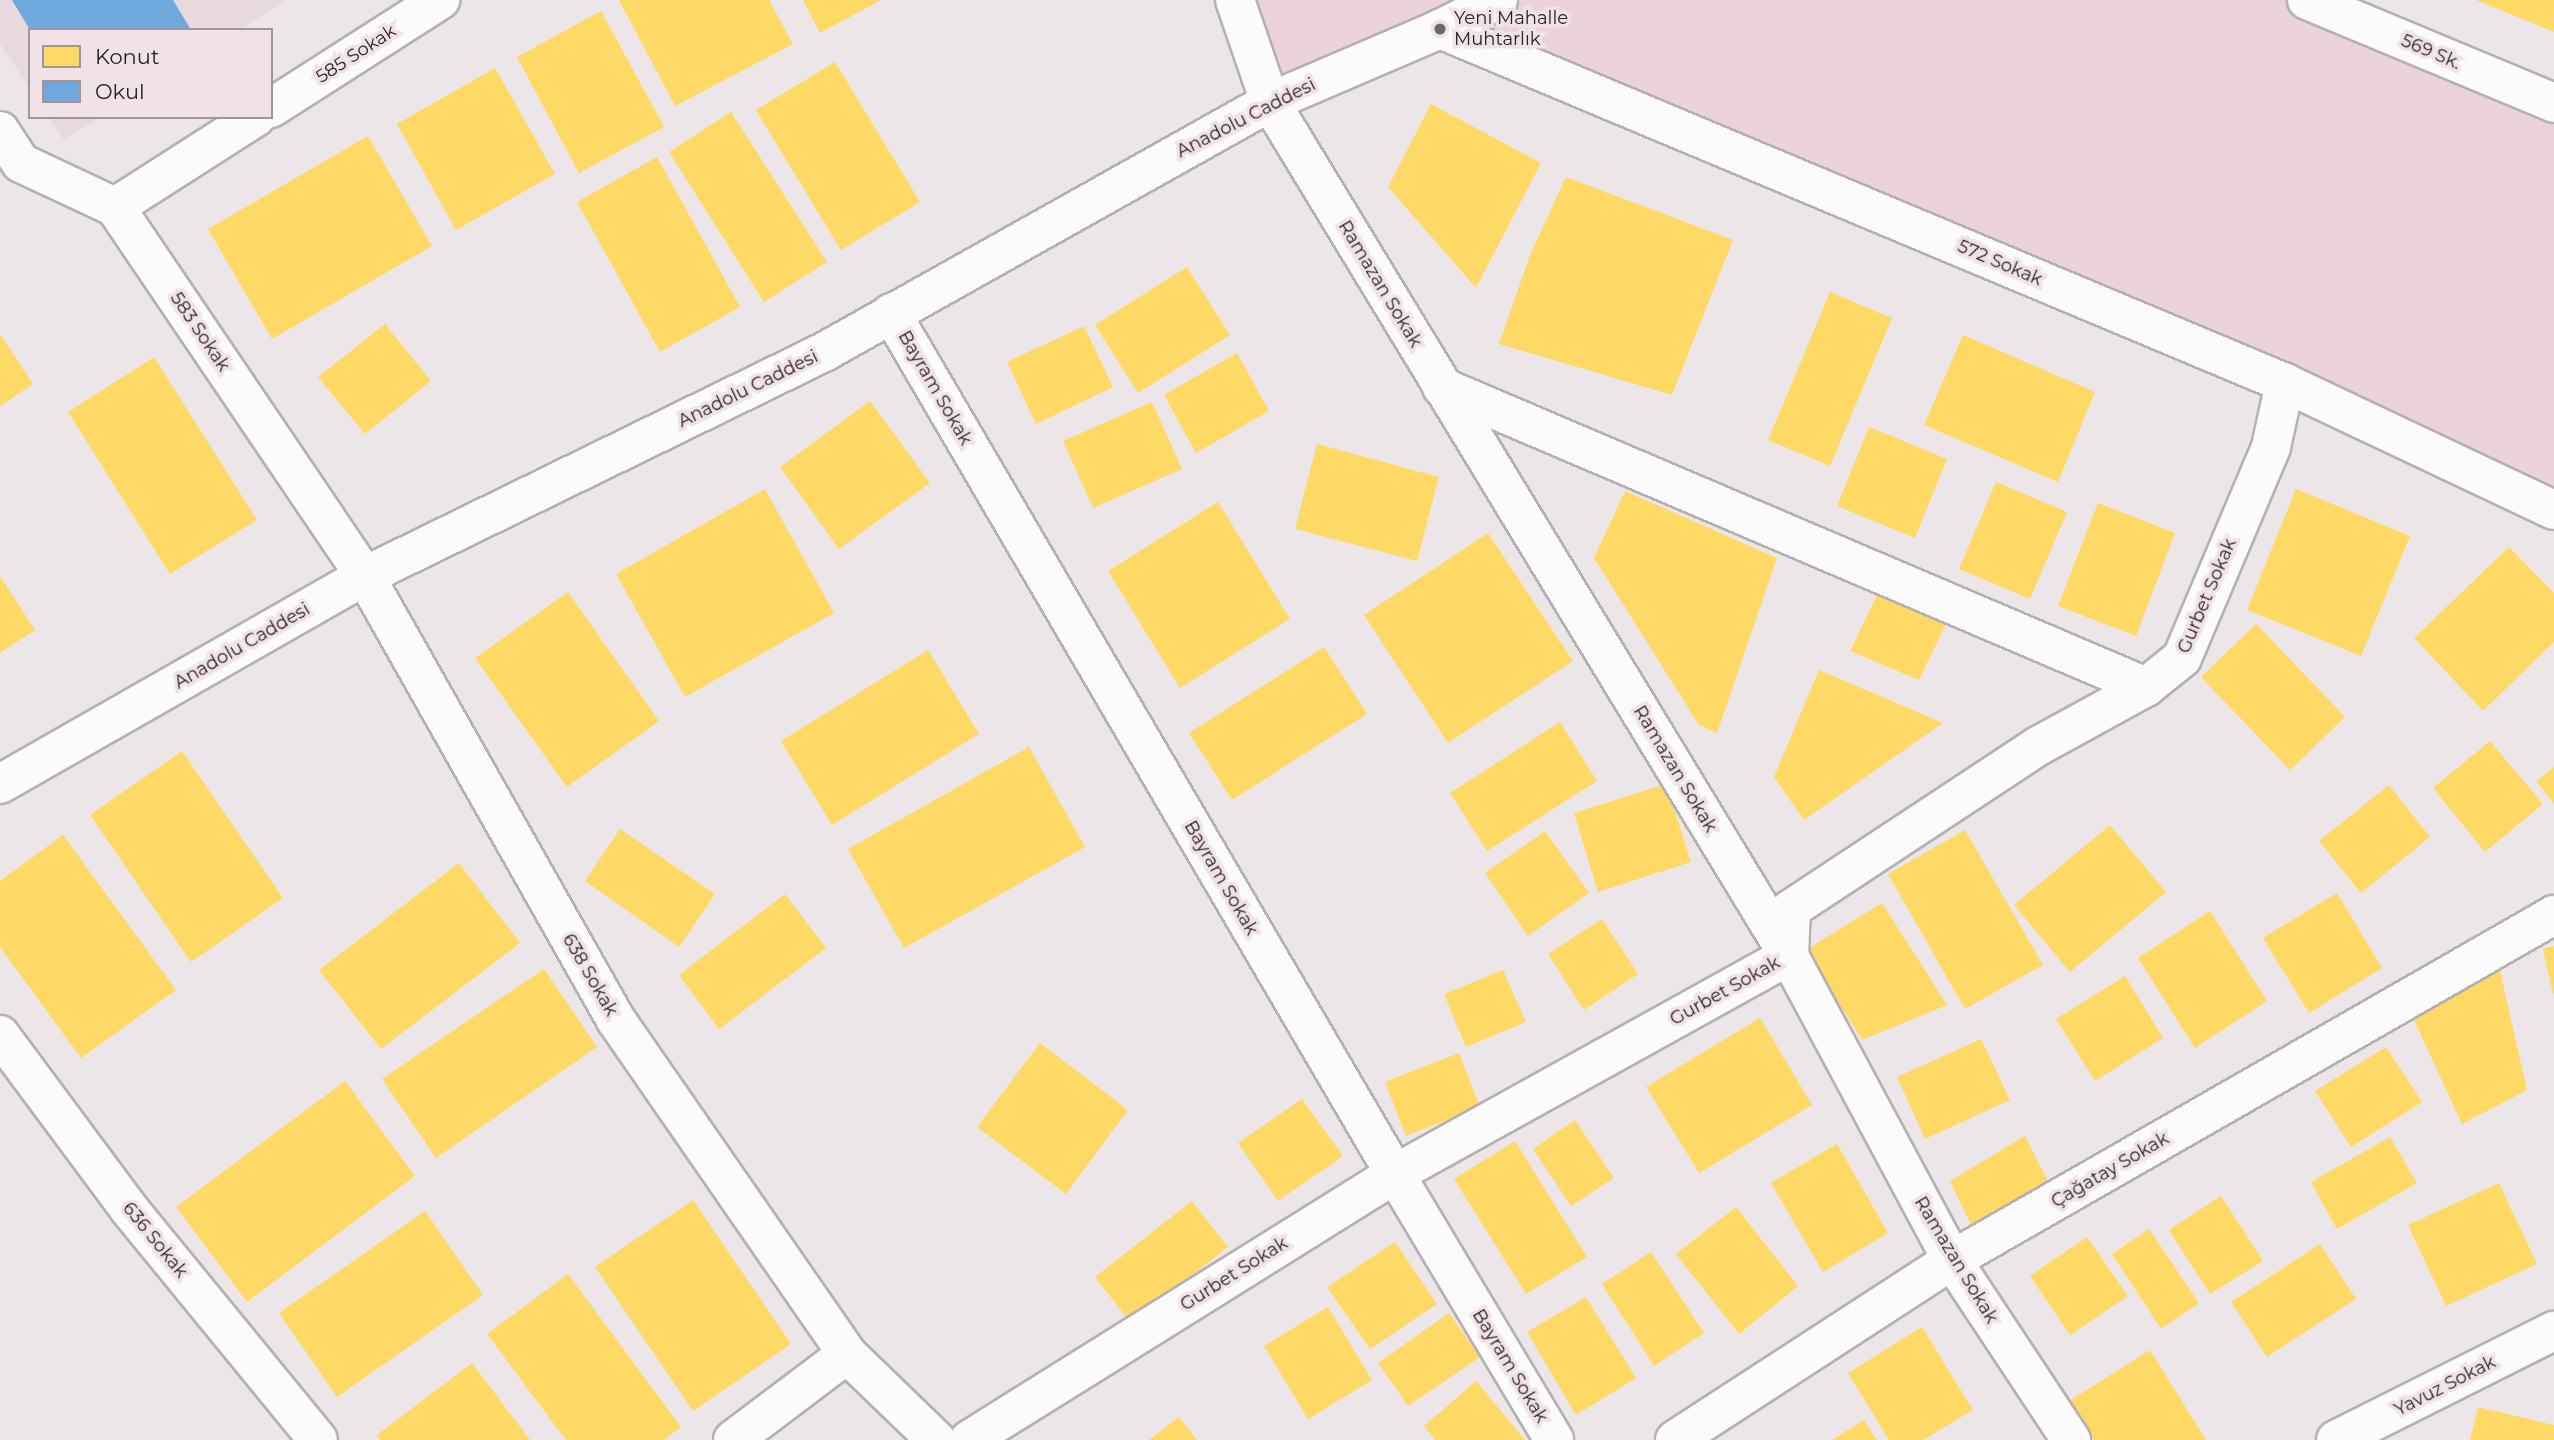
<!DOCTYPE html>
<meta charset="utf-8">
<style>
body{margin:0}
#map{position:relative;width:2554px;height:1440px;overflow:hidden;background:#ece6e8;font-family:Montserrat,sans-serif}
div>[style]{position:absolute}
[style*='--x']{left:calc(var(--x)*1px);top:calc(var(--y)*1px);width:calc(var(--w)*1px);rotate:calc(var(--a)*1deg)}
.built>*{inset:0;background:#e7d9de}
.green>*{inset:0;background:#ebd2dc}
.homes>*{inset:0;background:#ffd966}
.schools>*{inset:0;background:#6fa8dc}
.roads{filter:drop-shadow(2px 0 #b5b0b2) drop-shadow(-2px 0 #b5b0b2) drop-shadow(0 2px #b5b0b2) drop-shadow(0 -2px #b5b0b2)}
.minor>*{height:38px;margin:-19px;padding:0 19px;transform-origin:19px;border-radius:19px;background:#fcfbfc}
.tertiary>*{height:38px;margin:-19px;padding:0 19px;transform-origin:19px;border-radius:19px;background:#fcfbfc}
.dots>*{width:19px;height:19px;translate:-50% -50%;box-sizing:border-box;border:4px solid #f0e2e7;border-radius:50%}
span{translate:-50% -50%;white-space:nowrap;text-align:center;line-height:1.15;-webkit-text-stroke:7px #f0e2e7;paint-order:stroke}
.poi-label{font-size:18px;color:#282325}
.left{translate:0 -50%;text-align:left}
.street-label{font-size:18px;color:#282325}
.legend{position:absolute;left:28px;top:28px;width:245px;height:91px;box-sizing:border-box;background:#f0e2e7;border:2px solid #a09699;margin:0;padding:9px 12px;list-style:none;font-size:21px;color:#282325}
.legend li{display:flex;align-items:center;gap:14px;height:35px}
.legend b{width:35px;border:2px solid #a09699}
</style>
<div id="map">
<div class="built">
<i style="clip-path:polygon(0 0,286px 0,239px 30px,30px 30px,30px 88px,0 44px)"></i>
<i style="clip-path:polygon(49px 117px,100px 117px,64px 140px)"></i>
</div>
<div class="green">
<i style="clip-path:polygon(1235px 0,2307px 0,2554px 103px,2554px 510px,1440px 29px,1270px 102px)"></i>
</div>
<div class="homes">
<i style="clip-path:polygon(619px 0,769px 0,793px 44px,675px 106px)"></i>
<i style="clip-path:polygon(803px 0,881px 0,820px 33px)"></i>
<i style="clip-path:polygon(2476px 0,2554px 0,2554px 32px)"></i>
<i style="clip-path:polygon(601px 11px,664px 127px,579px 173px,517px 57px)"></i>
<i style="clip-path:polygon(835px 62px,920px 202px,841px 250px,756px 110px)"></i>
<i style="clip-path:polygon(495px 68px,555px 174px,456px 230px,397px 124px)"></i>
<i style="clip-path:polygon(1431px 104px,1541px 163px,1476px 288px,1388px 187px)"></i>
<i style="clip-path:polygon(731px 112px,827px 262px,764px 302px,669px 152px)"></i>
<i style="clip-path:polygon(368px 136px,432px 246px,272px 339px,208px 229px)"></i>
<i style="clip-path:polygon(657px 157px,740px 307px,660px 352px,577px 202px)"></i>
<i style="clip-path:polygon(1566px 177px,1733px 240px,1672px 395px,1499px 344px,1530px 255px)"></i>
<i style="clip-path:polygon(1187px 267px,1230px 335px,1138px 393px,1095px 325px)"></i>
<i style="clip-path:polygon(1830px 292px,1892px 318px,1830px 466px,1768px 440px)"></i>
<i style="clip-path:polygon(385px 324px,431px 381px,365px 434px,318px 377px)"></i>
<i style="clip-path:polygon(1084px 326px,1113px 387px,1036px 424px,1007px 362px)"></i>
<i style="clip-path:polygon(0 334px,33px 384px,0 406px)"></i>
<i style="clip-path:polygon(1963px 335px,2095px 392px,2058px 482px,1924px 425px)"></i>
<i style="clip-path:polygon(1237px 353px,1269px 411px,1196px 453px,1164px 395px)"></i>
<i style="clip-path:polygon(154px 357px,257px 520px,170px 574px,68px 412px)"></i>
<i style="clip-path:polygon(870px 401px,930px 483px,839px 549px,780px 467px)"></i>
<i style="clip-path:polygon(1152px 402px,1182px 469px,1093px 508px,1063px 441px)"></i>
<i style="clip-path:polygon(1869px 427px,1947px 459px,1915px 538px,1837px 506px)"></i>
<i style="clip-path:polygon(1317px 444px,1439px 477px,1417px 561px,1295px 529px)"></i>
<i style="clip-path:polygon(1996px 482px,2067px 512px,2030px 599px,1959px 569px)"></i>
<i style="clip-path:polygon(765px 489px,834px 613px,685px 697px,616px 574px)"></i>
<i style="clip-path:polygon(2296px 489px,2410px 536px,2361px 656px,2247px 610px)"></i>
<i style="clip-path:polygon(1625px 491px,1777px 558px,1717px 733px,1699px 725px,1594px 558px)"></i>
<i style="clip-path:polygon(1218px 502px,1290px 619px,1180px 688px,1108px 571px)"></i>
<i style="clip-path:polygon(2098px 503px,2175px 533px,2136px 636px,2058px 606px)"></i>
<i style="clip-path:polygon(1488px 533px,1573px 661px,1448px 743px,1364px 615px)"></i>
<i style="clip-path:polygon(2509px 547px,2554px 593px,2554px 642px,2483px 711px,2414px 638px)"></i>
<i style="clip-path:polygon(0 576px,35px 630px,0 653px)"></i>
<i style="clip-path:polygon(1882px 585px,1952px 612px,1919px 680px,1850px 651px)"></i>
<i style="clip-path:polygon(568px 592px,659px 721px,567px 787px,475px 658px)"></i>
<i style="clip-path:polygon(2256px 624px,2345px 717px,2290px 770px,2201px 677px)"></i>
<i style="clip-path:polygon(1324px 647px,1367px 714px,1232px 800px,1189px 733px)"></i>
<i style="clip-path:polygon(928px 650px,979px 734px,832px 825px,781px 741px)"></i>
<i style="clip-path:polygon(1819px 670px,1943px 723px,1804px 820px,1774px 777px)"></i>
<i style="clip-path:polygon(1560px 722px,1597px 781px,1487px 851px,1450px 793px)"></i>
<i style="clip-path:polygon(2490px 741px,2543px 804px,2485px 852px,2433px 788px)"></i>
<i style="clip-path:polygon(1029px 747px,1085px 847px,904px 948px,848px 849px)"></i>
<i style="clip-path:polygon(182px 751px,283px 898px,191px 962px,90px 815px)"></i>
<i style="clip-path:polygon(2554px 767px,2554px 804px,2536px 781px)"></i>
<i style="clip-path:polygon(1666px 784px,1691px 862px,1598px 892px,1574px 813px)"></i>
<i style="clip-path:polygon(2389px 785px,2430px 837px,2361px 893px,2319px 841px)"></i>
<i style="clip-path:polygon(2110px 825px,2166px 892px,2070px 972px,2014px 905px)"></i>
<i style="clip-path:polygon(620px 829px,715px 894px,679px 947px,585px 881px)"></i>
<i style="clip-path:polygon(1965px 830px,2043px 965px,1965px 1009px,1888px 874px)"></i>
<i style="clip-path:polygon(1545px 831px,1589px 893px,1528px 936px,1485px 873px)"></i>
<i style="clip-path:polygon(63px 835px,176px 990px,81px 1058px,0 947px,0 881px)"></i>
<i style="clip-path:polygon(459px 863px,520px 943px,381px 1049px,319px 970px)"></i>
<i style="clip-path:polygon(2337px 893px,2382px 968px,2309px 1013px,2263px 938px)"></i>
<i style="clip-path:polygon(785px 894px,826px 948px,719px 1029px,679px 975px)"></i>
<i style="clip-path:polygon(1882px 903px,1947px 1005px,1862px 1040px,1806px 950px)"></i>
<i style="clip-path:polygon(2210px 911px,2267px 1001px,2195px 1048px,2138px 958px)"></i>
<i style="clip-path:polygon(1602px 919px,1638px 974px,1584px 1010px,1548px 954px)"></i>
<i style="clip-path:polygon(2554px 946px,2554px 994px,2553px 994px,2543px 949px)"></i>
<i style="clip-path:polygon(544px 969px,597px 1047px,436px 1158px,382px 1079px)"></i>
<i style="clip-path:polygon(1503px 970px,1526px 1022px,1466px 1047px,1444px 994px)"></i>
<i style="clip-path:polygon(2500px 971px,2527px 1090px,2462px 1124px,2413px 1018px)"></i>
<i style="clip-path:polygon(2125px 976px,2163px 1038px,2095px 1081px,2056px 1019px)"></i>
<i style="clip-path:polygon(1760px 1018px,1812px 1105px,1699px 1173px,1646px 1087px)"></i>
<i style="clip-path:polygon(1981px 1039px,2010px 1100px,1925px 1139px,1897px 1077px)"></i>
<i style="clip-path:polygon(1040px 1043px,1128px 1110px,1066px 1194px,977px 1127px)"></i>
<i style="clip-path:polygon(2386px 1047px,2422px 1102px,2351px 1147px,2315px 1091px)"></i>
<i style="clip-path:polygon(1459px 1053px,1480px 1107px,1406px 1136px,1385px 1082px)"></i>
<i style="clip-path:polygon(345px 1081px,415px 1176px,247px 1302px,176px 1207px)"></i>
<i style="clip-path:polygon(1302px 1099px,1343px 1156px,1278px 1201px,1238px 1143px)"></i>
<i style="clip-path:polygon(1575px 1120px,1614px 1178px,1571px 1206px,1533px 1149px)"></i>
<i style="clip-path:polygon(2025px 1136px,2053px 1191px,1974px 1231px,1950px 1181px)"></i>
<i style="clip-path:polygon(2390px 1137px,2417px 1183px,2337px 1229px,2311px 1182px)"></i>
<i style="clip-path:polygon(1515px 1141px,1587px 1257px,1526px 1294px,1454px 1179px)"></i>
<i style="clip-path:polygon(1837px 1144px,1888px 1233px,1823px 1272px,1771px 1183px)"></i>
<i style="clip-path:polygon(2499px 1183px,2537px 1264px,2446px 1306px,2408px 1225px)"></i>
<i style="clip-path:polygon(2221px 1196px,2263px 1261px,2210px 1294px,2169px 1230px)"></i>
<i style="clip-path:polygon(693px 1200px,791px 1344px,693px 1411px,595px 1267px)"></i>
<i style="clip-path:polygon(1192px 1201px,1228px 1247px,1131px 1323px,1095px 1277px)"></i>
<i style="clip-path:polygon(1736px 1207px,1798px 1286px,1739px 1334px,1676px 1254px)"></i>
<i style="clip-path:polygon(425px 1211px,483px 1295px,337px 1397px,279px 1313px)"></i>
<i style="clip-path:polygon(2149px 1229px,2199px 1303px,2161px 1329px,2112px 1254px)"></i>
<i style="clip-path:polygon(2087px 1237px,2128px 1296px,2070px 1335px,2030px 1276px)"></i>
<i style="clip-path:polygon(1395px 1242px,1437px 1304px,1370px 1349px,1327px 1287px)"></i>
<i style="clip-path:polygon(2320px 1244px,2356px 1299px,2267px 1357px,2231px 1302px)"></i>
<i style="clip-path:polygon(1651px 1252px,1704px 1333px,1654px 1366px,1602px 1284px)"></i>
<i style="clip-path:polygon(568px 1274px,681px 1427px,664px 1440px,566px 1440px,487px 1334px)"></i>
<i style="clip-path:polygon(1586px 1297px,1636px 1378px,1576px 1415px,1527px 1332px)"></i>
<i style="clip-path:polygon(1328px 1307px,1372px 1380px,1308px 1419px,1264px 1346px)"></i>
<i style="clip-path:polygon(1449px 1313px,1480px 1357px,1408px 1406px,1378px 1363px)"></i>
<i style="clip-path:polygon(1922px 1327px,1973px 1410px,1923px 1440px,1889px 1440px,1848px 1373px)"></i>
<i style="clip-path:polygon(2150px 1350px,2206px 1440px,2094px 1440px,2069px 1401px)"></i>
<i style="clip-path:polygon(472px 1363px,530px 1440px,380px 1440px,377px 1435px)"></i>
<i style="clip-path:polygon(1476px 1381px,1525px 1440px,1435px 1440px,1424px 1426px)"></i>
<i style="clip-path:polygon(2478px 1407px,2554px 1425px,2554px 1440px,2470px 1440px)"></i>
<i style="clip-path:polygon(1179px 1417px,1197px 1440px,1149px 1440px)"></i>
<i style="clip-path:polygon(1864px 1420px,1877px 1440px,1832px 1440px)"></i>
</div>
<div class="schools">
<i style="clip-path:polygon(12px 0,173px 0,191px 30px,30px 30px)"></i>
</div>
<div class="roads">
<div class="minor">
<i style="--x:2307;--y:0;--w:268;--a:22.6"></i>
<i style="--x:1440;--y:29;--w:916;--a:22.73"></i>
<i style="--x:2285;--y:383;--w:297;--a:25.3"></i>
<i style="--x:1270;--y:102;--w:999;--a:58.71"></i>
<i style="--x:1789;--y:956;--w:345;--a:61.8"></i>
<i style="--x:1952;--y:1260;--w:216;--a:56.5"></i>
<i style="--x:271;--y:108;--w:201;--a:-32.6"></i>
<i style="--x:0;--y:131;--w:38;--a:57"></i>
<i style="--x:21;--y:163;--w:104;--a:25.1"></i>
<i style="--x:115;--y:207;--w:446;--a:55.9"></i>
<i style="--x:365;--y:576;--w:510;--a:60.52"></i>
<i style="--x:616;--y:1020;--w:406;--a:55.3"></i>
<i style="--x:847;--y:1354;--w:124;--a:44"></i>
<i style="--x:115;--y:207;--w:167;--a:-32.6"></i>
<i style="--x:891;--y:313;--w:998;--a:59.66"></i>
<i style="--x:1395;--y:1174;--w:310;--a:59.1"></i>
<i style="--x:1442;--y:387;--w:765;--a:23.08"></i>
<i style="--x:0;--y:1035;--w:217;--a:53.4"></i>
<i style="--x:129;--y:1209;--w:298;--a:50.7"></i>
<i style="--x:733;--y:1440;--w:143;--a:-37"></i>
<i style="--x:969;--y:1440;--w:502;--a:-31.98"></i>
<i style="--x:1395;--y:1174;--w:450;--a:-29"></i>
<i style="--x:1789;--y:956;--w:47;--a:-87.6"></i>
<i style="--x:1791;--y:909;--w:298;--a:-33.4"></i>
<i style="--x:2040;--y:745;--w:121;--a:-28.7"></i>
<i style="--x:2146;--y:687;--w:46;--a:-38.9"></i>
<i style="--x:2182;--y:658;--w:229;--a:-67.1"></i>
<i style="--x:2271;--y:447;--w:66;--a:-77.7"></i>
<i style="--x:1675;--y:1440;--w:330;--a:-33"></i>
<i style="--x:1952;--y:1260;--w:694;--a:-29.82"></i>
<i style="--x:2336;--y:1440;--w:244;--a:-26.6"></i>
</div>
<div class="tertiary">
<i style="--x:1235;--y:0;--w:108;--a:71.1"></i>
<i style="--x:0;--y:784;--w:420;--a:-29.7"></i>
<i style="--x:365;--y:576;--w:511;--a:-26.01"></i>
<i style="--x:824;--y:352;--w:511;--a:-29.27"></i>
<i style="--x:1270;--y:102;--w:185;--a:-23.2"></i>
<i style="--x:1440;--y:29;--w:65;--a:-26.6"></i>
</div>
</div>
<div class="dots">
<i style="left:1440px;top:29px;background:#6d6769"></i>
</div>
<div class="poi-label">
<span class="left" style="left:1454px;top:29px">Yeni Mahalle<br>Muhtarlık</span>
</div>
<div class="street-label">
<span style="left:2431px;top:52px;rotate:23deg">569 Sk.</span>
<span style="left:356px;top:54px;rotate:-33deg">585 Sokak</span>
<span style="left:1246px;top:118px;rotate:-27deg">Anadolu Caddesi</span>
<span style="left:2000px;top:263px;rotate:23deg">572 Sokak</span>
<span style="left:1380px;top:284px;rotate:59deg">Ramazan Sokak</span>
<span style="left:200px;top:332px;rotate:56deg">583 Sokak</span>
<span style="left:935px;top:388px;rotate:60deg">Bayram Sokak</span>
<span style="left:748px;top:389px;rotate:-26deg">Anadolu Caddesi</span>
<span style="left:2207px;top:596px;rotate:-67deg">Gurbet Sokak</span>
<span style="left:242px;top:646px;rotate:-30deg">Anadolu Caddesi</span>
<span style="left:1675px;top:769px;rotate:59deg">Ramazan Sokak</span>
<span style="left:1221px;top:878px;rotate:60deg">Bayram Sokak</span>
<span style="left:590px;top:975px;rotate:60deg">638 Sokak</span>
<span style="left:1725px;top:991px;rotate:-29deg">Gurbet Sokak</span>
<span style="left:2110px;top:1170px;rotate:-30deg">Çağatay Sokak</span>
<span style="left:155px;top:1240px;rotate:51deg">636 Sokak</span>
<span style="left:1956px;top:1260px;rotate:59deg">Ramazan Sokak</span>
<span style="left:1234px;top:1274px;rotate:-32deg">Gurbet Sokak</span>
<span style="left:1510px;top:1366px;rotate:59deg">Bayram Sokak</span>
<span style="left:2445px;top:1386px;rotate:-27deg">Yavuz Sokak</span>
</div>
<ul class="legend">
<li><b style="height:19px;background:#ffd966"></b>Konut</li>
<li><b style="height:19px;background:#6fa8dc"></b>Okul</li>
</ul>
</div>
